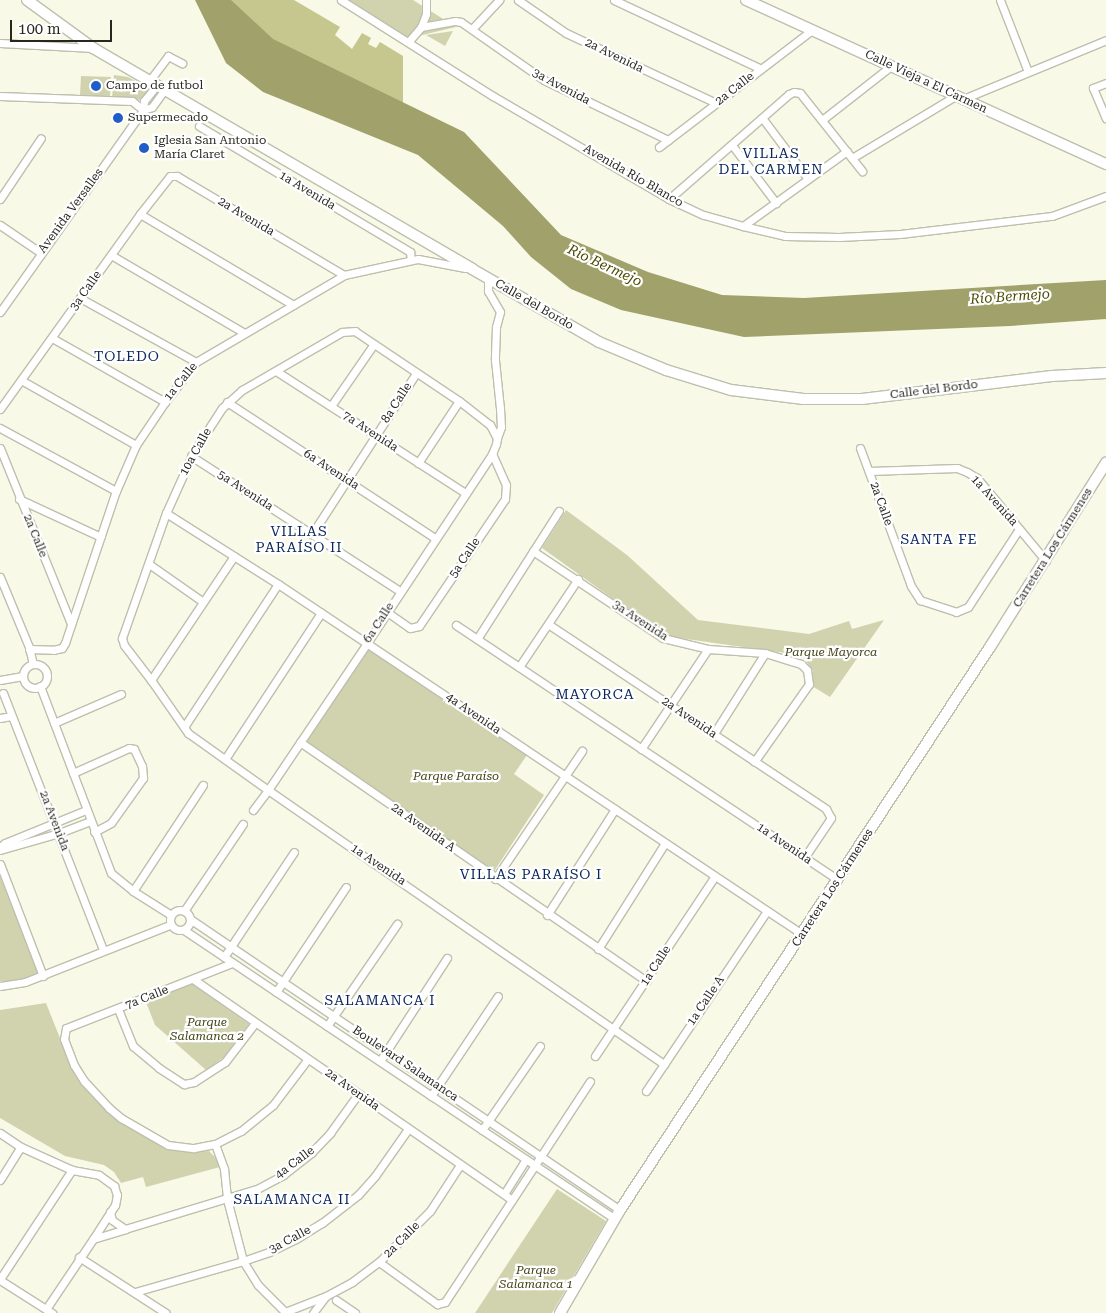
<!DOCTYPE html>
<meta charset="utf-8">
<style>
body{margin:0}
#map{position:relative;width:1106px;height:1313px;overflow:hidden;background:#f8f9e7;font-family:"Roboto Serif",serif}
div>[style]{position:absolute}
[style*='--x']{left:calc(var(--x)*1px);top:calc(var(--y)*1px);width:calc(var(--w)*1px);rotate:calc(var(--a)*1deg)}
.green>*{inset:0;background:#d1d3af}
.forest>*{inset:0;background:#c5c78e}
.water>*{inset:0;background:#a1a26b}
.roads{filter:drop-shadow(1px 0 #bebfad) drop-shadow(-1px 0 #bebfad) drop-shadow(0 1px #bebfad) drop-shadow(0 -1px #bebfad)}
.street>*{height:7px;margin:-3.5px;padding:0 3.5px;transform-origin:3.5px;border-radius:3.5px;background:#fff}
.street>.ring{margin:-3.5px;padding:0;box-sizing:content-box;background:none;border:7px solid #fff;border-radius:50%}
.secondary>*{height:10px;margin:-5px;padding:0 5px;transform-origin:5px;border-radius:5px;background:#fff}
.dots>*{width:14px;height:14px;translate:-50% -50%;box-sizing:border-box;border:2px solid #fff;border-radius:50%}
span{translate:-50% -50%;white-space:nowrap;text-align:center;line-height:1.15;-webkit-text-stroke:4.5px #fff;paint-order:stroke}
.street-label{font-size:12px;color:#272720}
.poi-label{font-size:12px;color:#272720}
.left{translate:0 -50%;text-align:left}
.park-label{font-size:12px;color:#424217;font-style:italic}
.neighbourhood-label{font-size:14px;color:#0a265b;letter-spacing:1px}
.water-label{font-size:14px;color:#4c4c06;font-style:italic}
.scale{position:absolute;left:10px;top:20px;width:102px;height:22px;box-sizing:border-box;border:2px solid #272720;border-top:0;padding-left:6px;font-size:15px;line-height:18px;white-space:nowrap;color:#272720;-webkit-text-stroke:4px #fff;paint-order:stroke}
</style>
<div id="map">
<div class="green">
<i style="clip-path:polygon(340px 0,413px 0,456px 27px,418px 36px,410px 44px)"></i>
<i style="clip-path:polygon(453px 31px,445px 46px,426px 35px)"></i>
<i style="clip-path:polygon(114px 75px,128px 77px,151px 89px,145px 100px,112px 98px)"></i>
<i style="clip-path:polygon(81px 76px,111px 77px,110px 97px,80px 95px)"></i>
<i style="clip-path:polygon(566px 510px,627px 555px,698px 620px,809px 634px,849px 621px,852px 629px,884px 620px,830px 697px,812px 686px,813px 671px,804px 658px,786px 653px,665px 636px,542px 548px)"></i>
<i style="clip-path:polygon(368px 649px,527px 755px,514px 774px,544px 795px,493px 873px,306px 742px)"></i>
<i style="clip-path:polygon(0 876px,39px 975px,10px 982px,0 981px)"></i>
<i style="clip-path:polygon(191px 983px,249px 1024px,224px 1057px,206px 1070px,155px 1025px,146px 1002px)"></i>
<i style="clip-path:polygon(46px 1003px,73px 1071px,87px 1091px,114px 1118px,168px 1150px,191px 1152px,209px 1151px,218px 1160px,220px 1167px,146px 1187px,143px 1177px,121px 1183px,114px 1172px,104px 1165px,65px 1156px,0 1118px,0 1010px)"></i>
<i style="clip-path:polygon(557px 1189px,606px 1221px,552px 1313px,475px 1313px)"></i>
</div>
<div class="forest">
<i style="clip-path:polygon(221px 0,294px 0,340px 27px,335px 35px,352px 49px,362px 33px,371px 38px,368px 44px,376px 48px,380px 42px,403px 56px,403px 120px,275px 69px)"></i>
</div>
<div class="water">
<i style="clip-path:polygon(195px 0,231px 0,273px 39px,464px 132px,561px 235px,648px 272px,722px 295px,804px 298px,1106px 280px,1106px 319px,1010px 326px,744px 337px,621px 310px,571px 289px,531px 257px,503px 226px,418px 155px,263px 92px,226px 63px)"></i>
</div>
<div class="roads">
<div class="street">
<i style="--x:341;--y:0;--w:180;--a:32.3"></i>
<i style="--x:493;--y:96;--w:204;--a:30.3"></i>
<i style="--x:669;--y:199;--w:38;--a:25"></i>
<i style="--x:704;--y:215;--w:41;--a:15.8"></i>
<i style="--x:743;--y:226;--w:43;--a:13.4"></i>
<i style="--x:785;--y:236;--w:54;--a:1.1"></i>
<i style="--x:839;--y:237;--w:61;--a:-2.8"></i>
<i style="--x:900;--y:234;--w:153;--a:-6.8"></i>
<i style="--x:1052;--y:216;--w:58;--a:-20.3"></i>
<i style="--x:518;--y:0;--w:58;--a:34.5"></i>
<i style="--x:566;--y:33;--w:166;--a:25"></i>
<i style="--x:614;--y:0;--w:162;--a:25.1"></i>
<i style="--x:1000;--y:0;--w:77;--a:68.7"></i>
<i style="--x:421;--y:27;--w:35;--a:-10"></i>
<i style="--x:455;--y:21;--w:6;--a:9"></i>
<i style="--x:461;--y:22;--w:101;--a:34.9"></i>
<i style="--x:544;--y:80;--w:138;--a:25.8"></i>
<i style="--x:472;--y:29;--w:40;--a:-47"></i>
<i style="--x:409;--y:41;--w:18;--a:-49"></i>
<i style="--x:421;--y:27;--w:14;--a:-69"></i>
<i style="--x:426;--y:14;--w:14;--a:-90"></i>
<i style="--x:0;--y:43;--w:93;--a:3.1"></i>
<i style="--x:150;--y:80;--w:30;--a:-53"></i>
<i style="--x:168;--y:56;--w:16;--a:27"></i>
<i style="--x:1106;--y:83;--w:14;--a:159"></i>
<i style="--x:1093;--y:88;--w:33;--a:67"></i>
<i style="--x:0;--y:96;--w:132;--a:2.2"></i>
<i style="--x:132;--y:101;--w:14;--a:39"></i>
<i style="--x:963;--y:99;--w:155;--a:-22.4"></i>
<i style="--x:143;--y:110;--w:9;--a:-18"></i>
<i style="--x:152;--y:107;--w:22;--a:-54"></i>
<i style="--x:763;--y:119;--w:75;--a:53.1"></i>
<i style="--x:822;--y:120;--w:88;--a:-38"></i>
<i style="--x:199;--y:126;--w:246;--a:30.8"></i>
<i style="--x:410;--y:252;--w:8;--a:83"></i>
<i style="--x:732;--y:145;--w:73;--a:52.8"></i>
<i style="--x:659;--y:147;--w:193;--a:-37.4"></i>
<i style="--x:852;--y:158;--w:120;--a:-31"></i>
<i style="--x:0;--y:199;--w:73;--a:-56.1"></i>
<i style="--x:669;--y:199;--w:159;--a:-41.2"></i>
<i style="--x:789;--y:94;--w:5;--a:-22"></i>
<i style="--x:794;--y:92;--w:6;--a:9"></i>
<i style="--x:800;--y:93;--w:100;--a:51.5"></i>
<i style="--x:140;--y:214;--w:178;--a:30.7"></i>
<i style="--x:0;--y:225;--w:50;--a:34.3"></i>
<i style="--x:743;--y:226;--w:128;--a:-35.8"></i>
<i style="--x:111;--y:255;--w:153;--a:30.3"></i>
<i style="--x:488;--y:278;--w:13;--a:90"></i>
<i style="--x:488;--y:291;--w:24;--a:60"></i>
<i style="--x:500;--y:312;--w:16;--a:105"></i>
<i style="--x:496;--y:327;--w:33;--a:92"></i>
<i style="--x:495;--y:360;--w:48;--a:84.1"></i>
<i style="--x:500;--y:408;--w:19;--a:87"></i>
<i style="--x:501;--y:427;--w:12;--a:110"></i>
<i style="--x:80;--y:298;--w:132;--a:28.9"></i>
<i style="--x:0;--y:312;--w:247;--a:-54.7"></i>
<i style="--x:143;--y:110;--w:9;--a:-84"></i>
<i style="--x:144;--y:101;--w:22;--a:-51"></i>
<i style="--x:52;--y:338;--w:130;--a:29.5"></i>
<i style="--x:276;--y:371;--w:225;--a:32.8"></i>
<i style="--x:21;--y:380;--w:132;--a:29.5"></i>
<i style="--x:227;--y:402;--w:249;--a:33.2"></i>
<i style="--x:331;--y:406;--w:75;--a:-55.3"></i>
<i style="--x:0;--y:409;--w:240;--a:-54.3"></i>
<i style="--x:140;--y:214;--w:48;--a:-51.7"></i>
<i style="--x:170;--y:176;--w:7;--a:0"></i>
<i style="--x:177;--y:176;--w:194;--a:30.7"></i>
<i style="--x:0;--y:428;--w:132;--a:28.5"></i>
<i style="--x:0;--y:448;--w:190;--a:68"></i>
<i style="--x:860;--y:448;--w:147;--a:69.7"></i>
<i style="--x:911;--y:586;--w:17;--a:57"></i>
<i style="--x:920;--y:600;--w:38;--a:18"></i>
<i style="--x:956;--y:612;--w:13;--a:-23"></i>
<i style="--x:968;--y:607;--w:93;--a:-56.8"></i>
<i style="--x:191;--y:456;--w:249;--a:32.9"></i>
<i style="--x:418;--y:463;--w:74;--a:-56.5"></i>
<i style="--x:869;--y:471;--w:88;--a:-2"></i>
<i style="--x:957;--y:468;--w:11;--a:22"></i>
<i style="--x:967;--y:472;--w:12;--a:31"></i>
<i style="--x:977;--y:478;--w:108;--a:50.3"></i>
<i style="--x:19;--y:499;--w:90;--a:24.9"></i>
<i style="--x:166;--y:513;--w:133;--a:32.4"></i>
<i style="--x:278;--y:584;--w:630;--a:33.74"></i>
<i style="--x:312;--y:534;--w:192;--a:-57.1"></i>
<i style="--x:533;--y:551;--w:156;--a:33.8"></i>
<i style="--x:663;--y:638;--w:46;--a:13.7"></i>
<i style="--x:708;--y:649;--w:57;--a:4"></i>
<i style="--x:765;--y:653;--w:38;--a:17"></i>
<i style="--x:801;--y:664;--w:8;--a:45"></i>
<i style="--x:807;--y:670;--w:14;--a:82"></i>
<i style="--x:809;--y:684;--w:95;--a:125.2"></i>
<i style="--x:149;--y:564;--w:66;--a:35.1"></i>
<i style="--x:0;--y:577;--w:76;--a:67.5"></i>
<i style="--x:29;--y:647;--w:17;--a:77"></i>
<i style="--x:387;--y:612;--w:28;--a:35"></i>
<i style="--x:410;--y:628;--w:9;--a:-13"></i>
<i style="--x:419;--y:626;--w:153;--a:-55.9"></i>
<i style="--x:505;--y:499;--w:14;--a:-86"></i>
<i style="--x:506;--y:485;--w:34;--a:-114"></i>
<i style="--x:548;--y:624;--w:334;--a:33.6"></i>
<i style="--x:826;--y:809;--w:10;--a:61"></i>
<i style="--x:831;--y:818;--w:48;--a:124"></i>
<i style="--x:456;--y:625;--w:459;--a:33.7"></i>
<i style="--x:477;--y:639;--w:152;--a:-57.4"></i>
<i style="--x:29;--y:649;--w:24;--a:2"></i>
<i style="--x:53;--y:650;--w:9;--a:-13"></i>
<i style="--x:62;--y:648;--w:6;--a:-59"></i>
<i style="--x:65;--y:643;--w:160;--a:-71.5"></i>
<i style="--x:116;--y:491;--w:50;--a:-66.5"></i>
<i style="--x:136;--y:445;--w:52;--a:-56"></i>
<i style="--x:165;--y:402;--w:51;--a:-52.2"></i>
<i style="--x:196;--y:362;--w:172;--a:-30.4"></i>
<i style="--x:344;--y:275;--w:76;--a:-12.2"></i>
<i style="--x:418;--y:259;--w:48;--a:10.8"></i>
<i class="ring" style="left:23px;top:664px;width:17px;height:17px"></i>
<i style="--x:519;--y:667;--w:106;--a:-56.2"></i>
<i style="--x:0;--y:680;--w:23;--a:-10"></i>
<i style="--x:151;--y:680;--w:149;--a:-56.2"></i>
<i style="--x:40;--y:686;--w:200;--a:69.2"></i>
<i style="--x:111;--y:873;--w:28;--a:39"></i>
<i style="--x:133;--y:891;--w:45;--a:32.3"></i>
<i style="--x:3;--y:693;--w:276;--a:68.7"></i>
<i style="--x:0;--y:718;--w:11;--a:-10"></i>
<i style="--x:54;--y:723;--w:73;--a:-23.4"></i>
<i style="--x:184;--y:727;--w:171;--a:-56.7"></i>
<i style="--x:713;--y:735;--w:97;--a:-57.6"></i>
<i style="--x:300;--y:742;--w:421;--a:34.6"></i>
<i style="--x:641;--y:749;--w:120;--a:-56.2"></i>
<i style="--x:225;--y:759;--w:175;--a:-56.7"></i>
<i style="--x:73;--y:773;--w:61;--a:-24.1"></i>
<i style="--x:129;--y:748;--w:5;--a:11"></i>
<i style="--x:134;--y:749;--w:19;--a:65"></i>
<i style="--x:142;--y:766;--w:12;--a:85"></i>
<i style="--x:143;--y:778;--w:55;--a:125.4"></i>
<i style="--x:111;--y:823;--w:19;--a:152"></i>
<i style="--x:253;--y:810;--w:25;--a:-53"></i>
<i style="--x:268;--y:790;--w:177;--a:-56"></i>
<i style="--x:367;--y:643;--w:227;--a:-56.5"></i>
<i style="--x:492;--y:454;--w:11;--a:-68"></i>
<i style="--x:496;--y:444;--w:6;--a:-81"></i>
<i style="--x:497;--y:438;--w:15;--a:-118"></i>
<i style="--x:490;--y:425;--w:39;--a:-142"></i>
<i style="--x:459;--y:401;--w:125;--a:-146.1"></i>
<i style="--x:355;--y:331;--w:13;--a:176"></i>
<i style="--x:342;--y:332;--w:116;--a:149.9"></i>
<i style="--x:242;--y:390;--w:27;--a:138"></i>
<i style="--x:222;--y:408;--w:54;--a:122.8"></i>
<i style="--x:193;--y:453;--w:66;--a:114.2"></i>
<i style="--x:166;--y:513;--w:133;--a:109.4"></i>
<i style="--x:122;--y:638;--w:7;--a:74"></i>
<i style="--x:124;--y:645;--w:44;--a:52.4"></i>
<i style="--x:151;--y:680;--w:65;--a:55.1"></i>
<i style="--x:188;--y:733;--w:98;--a:35.5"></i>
<i style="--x:268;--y:790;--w:482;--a:34.7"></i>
<i style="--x:0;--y:847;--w:6;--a:-39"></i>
<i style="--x:5;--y:843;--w:87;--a:-22.2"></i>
<i style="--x:0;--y:850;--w:61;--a:-16.1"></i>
<i style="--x:59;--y:833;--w:33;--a:-21"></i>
<i style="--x:0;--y:864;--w:120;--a:69"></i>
<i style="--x:495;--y:879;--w:155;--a:-55.8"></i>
<i style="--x:133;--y:891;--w:127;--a:-56.6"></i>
<i class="ring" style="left:170px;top:910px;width:13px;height:13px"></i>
<i style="--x:184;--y:911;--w:105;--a:-55.9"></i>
<i style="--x:547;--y:915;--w:126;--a:-57.3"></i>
<i style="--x:190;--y:919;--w:519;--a:34.09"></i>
<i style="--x:184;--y:930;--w:519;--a:33.84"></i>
<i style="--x:598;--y:949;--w:125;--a:-57.7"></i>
<i style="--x:224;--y:957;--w:126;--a:-56.3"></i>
<i style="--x:232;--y:963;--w:178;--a:158.6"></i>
<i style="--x:66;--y:1028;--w:11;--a:100"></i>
<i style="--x:64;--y:1039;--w:28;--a:69"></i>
<i style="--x:74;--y:1065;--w:19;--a:58"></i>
<i style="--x:84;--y:1081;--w:37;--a:47"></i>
<i style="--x:109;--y:1108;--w:16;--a:40"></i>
<i style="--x:121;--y:1118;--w:54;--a:29.9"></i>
<i style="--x:168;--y:1145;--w:26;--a:7"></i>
<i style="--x:194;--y:1148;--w:21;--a:-11"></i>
<i style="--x:215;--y:1144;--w:27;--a:70"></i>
<i style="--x:224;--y:1169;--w:30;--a:84"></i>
<i style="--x:227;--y:1199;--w:64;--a:75.5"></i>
<i style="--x:243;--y:1261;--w:28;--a:58"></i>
<i style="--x:258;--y:1285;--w:40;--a:45"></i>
<i style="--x:193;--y:979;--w:388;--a:34.7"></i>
<i style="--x:0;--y:986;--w:25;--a:-9"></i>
<i style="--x:25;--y:982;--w:156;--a:-21.5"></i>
<i style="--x:276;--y:992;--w:126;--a:-56.3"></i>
<i style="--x:118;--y:1009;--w:40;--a:68"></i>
<i style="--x:133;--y:1046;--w:34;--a:40"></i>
<i style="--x:159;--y:1068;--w:30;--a:33"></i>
<i style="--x:184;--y:1084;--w:10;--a:-11"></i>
<i style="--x:194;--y:1082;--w:37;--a:-33"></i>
<i style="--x:225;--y:1062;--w:49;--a:-52.4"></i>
<i style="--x:327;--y:1026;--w:124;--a:-55.5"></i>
<i style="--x:595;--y:1056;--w:216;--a:-56.3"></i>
<i style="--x:380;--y:1061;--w:123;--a:-57"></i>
<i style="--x:646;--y:1091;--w:217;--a:-56.1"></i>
<i style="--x:431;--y:1096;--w:120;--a:-56.2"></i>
<i style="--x:482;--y:1130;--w:102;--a:-55.4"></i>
<i style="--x:0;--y:1133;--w:25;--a:34"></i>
<i style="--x:21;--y:1147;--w:56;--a:24.3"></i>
<i style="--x:72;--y:1170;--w:27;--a:10"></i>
<i style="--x:99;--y:1175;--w:19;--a:36"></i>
<i style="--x:114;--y:1186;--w:9;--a:72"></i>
<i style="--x:117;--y:1195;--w:10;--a:101"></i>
<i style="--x:115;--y:1205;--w:40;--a:122.9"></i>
<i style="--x:215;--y:1144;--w:29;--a:-27"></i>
<i style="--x:241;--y:1131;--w:41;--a:-39.1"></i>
<i style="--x:273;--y:1105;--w:56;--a:-52.9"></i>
<i style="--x:0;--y:1180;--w:39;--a:-58"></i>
<i style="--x:504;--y:1194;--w:41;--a:-57.8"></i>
<i style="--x:110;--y:1212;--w:8;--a:76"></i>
<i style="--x:112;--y:1220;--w:16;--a:35"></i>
<i style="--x:125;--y:1229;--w:138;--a:-16.9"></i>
<i style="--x:257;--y:1189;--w:30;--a:-28"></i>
<i style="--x:283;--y:1175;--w:36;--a:-38"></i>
<i style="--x:311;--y:1153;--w:28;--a:-46"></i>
<i style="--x:330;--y:1133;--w:48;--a:-54.3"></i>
<i style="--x:79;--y:1257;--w:103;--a:32.8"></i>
<i style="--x:379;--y:1262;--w:72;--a:35.9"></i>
<i style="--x:437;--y:1304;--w:8;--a:-14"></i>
<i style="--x:445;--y:1302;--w:264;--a:-56.7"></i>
<i style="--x:0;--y:1279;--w:131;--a:-56.6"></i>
<i style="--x:0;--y:1280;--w:62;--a:32.4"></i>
<i style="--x:135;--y:1292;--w:112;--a:-16"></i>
<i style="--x:243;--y:1261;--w:28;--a:-19"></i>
<i style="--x:269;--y:1252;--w:30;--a:-26"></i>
<i style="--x:296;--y:1239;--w:31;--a:-32"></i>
<i style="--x:322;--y:1223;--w:46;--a:-37.9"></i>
<i style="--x:358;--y:1195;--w:25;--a:-48"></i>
<i style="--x:375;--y:1176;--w:57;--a:-54.9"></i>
<i style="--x:336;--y:1300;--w:23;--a:34"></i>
<i style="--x:46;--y:1309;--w:84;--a:-56.1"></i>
<i style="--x:93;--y:1239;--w:34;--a:-17"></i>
<i style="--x:285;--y:1312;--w:44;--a:-21.3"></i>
<i style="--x:326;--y:1296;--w:30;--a:-28"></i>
<i style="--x:352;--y:1282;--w:34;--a:-37"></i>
<i style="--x:379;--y:1262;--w:72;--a:-45"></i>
<i style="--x:430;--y:1211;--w:55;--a:-56.9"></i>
<i style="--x:313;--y:1313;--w:21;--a:-53"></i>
</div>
<div class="secondary">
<i style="--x:27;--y:0;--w:82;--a:36"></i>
<i style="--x:93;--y:48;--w:439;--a:30.2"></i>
<i style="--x:472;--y:269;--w:146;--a:29.9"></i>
<i style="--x:599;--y:342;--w:73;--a:22.7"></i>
<i style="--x:666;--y:370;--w:68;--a:17.1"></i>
<i style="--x:731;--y:390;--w:73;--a:7.1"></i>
<i style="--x:803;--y:399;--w:59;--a:0"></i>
<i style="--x:862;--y:399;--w:191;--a:-6.9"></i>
<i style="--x:1052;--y:376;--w:54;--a:-3.2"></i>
<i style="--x:746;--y:0;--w:396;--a:24.5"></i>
<i style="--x:560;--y:1313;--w:119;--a:-59.8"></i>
<i style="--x:620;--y:1210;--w:674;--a:-56.69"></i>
<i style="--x:990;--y:647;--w:218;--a:-57.8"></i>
</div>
</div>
<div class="dots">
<i style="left:96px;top:86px;background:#215dc9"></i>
<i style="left:118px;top:118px;background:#215dc9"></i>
<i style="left:144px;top:148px;background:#215dc9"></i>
</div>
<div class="street-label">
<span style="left:614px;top:56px;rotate:26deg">2a Avenida</span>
<span style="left:926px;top:82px;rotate:25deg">Calle Vieja a El Carmen</span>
<span style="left:561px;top:87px;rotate:28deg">3a Avenida</span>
<span style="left:735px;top:89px;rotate:-38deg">2a Calle</span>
<span style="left:633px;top:176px;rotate:30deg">Avenida Río Blanco</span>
<span style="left:307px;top:191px;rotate:31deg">1a Avenida</span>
<span style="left:71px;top:211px;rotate:-54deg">Avenida Versalles</span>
<span style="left:246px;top:217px;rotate:31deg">2a Avenida</span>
<span style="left:86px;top:291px;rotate:-55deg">3a Calle</span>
<span style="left:534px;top:305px;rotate:30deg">Calle del Bordo</span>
<span style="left:181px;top:382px;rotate:-51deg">1a Calle</span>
<span style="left:934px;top:390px;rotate:-7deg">Calle del Bordo</span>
<span style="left:397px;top:403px;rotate:-57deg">8a Calle</span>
<span style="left:370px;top:432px;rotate:33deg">7a Avenida</span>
<span style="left:196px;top:452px;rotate:-61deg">10a Calle</span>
<span style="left:331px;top:470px;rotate:33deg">6a Avenida</span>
<span style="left:245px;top:491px;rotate:33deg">5a Avenida</span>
<span style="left:994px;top:501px;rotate:48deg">1a Avenida</span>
<span style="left:881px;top:504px;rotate:70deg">2a Calle</span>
<span style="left:35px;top:536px;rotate:68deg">2a Calle</span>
<span style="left:1053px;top:548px;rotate:-58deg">Carretera Los Cármenes</span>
<span style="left:465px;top:558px;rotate:-56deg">5a Calle</span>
<span style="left:640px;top:621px;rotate:33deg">3a Avenida</span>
<span style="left:379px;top:623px;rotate:-57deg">6a Calle</span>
<span style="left:473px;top:714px;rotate:34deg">4a Avenida</span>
<span style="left:689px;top:718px;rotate:34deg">2a Avenida</span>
<span style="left:54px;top:821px;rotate:69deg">2a Avenida</span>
<span style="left:423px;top:828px;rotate:35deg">2a Avenida A</span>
<span style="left:784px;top:844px;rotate:34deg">1a Avenida</span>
<span style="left:378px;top:865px;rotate:34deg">1a Avenida</span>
<span style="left:833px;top:888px;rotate:-57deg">Carretera Los Cármenes</span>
<span style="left:656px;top:966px;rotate:-57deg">1a Calle</span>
<span style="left:147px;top:998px;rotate:-22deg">7a Calle</span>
<span style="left:706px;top:1001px;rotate:-56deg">1a Calle A</span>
<span style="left:405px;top:1064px;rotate:34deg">Boulevard Salamanca</span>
<span style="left:352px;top:1090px;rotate:35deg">2a Avenida</span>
<span style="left:295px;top:1163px;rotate:-37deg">4a Calle</span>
<span style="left:290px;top:1240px;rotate:-28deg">3a Calle</span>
<span style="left:402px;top:1240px;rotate:-45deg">2a Calle</span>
</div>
<div class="poi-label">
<span class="left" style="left:106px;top:86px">Campo de futbol</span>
<span class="left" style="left:128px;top:118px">Supermecado</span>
<span class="left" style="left:154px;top:148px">Iglesia San Antonio<br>María Claret</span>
</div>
<div class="park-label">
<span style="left:831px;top:653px">Parque Mayorca</span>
<span style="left:456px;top:777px">Parque Paraíso</span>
<span style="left:207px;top:1030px">Parque<br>Salamanca 2</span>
<span style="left:536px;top:1278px">Parque<br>Salamanca 1</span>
</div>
<div class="neighbourhood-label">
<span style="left:771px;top:161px">VILLAS<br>DEL CARMEN</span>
<span style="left:127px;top:356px">TOLEDO</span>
<span style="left:299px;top:539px">VILLAS<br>PARAÍSO II</span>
<span style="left:939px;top:539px">SANTA FE</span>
<span style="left:595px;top:694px">MAYORCA</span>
<span style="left:531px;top:874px">VILLAS PARAÍSO I</span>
<span style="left:380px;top:1000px">SALAMANCA I</span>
<span style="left:292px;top:1199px">SALAMANCA II</span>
</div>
<div class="water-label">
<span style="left:605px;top:265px;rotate:25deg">Río Bermejo</span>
<span style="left:1010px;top:296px;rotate:-4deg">Río Bermejo</span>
</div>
<div class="scale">100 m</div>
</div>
